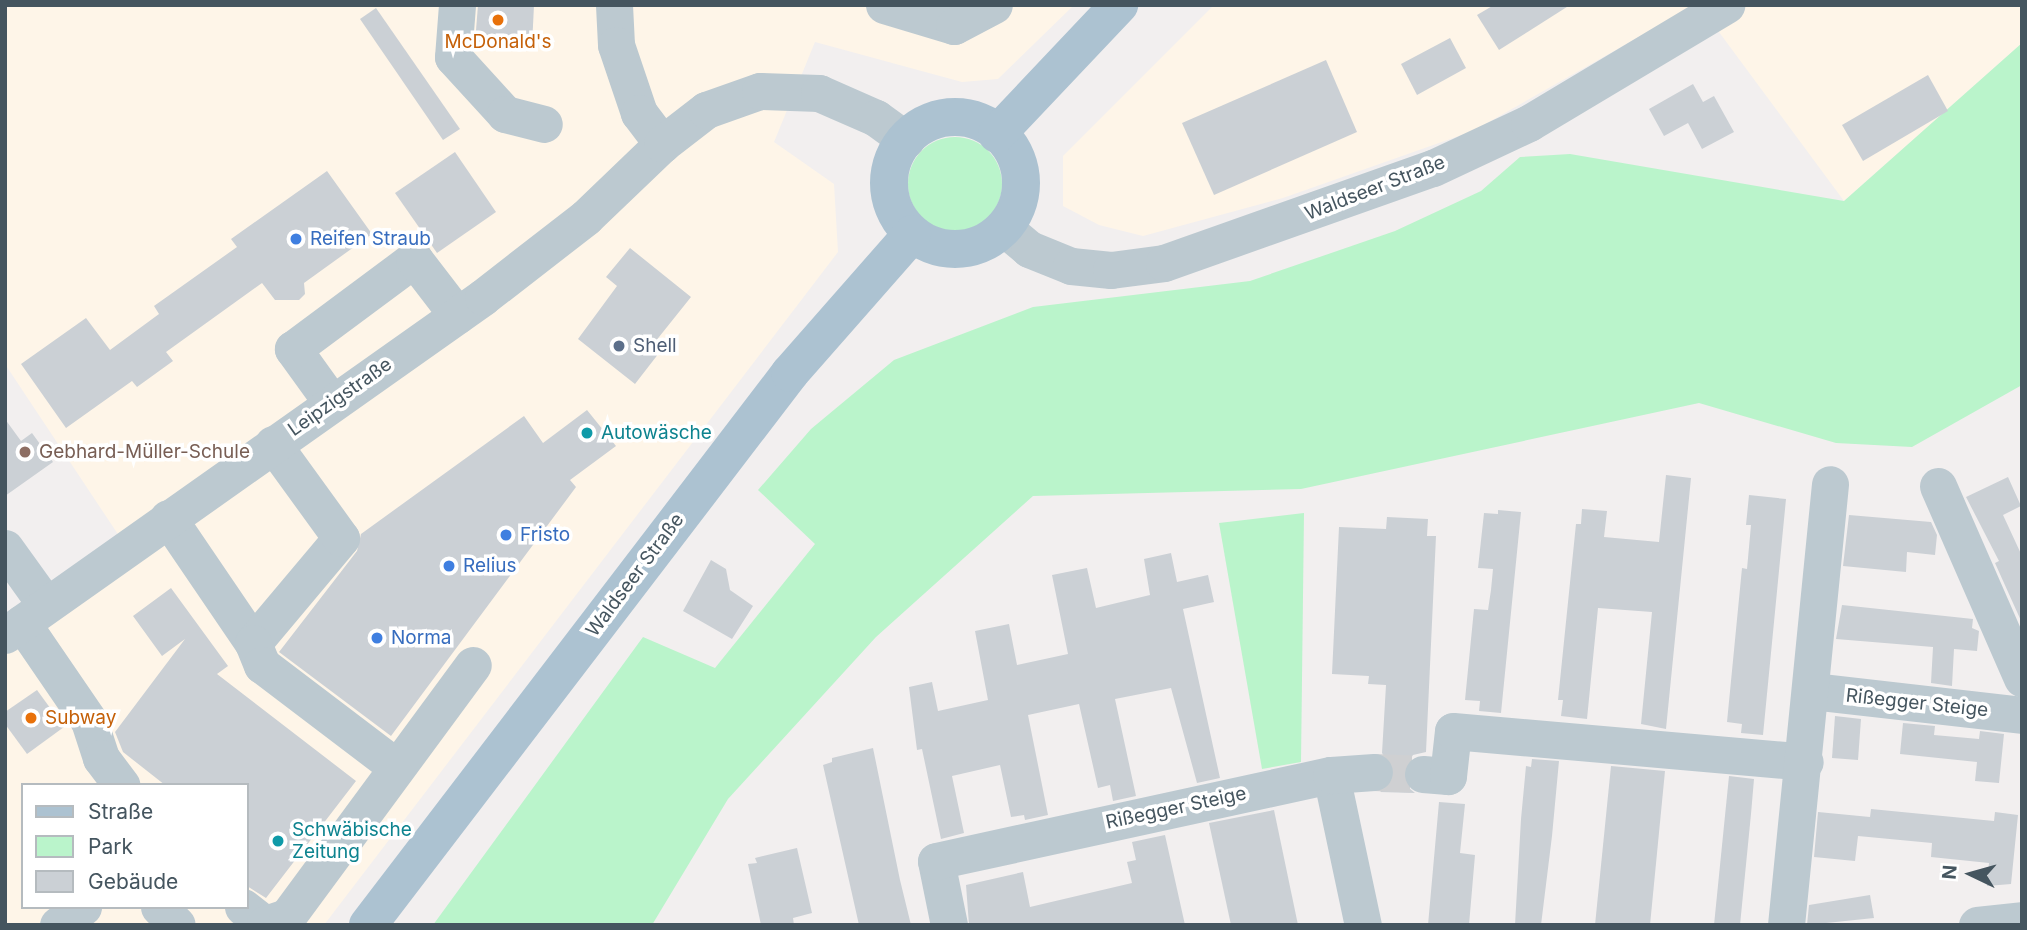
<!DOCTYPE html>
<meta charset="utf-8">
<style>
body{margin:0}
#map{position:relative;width:2027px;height:930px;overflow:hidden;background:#f2efef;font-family:Inter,sans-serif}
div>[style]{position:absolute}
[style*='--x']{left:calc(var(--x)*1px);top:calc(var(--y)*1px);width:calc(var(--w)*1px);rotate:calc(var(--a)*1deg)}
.commercial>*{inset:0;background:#fef5e8}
.green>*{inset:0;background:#baf4cb}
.round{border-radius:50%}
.building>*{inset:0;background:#cbd0d5}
.minor-tunnel>*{height:37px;margin-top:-18.5px;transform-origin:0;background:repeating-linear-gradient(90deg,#cfd0d2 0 37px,transparent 0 55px)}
.minor>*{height:37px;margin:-18.5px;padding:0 18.5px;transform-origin:18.5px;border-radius:18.5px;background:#bcc9d0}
.major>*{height:38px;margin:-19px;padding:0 19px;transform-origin:19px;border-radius:19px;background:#acc2d1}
.major>.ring{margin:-19px;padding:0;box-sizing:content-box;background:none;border:38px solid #acc2d1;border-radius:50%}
.dots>*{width:19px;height:19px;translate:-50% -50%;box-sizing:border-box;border:4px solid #fff;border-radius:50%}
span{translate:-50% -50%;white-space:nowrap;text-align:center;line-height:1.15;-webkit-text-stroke:7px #fff;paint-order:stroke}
.food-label{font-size:19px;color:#c56008}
.left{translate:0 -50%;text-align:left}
.street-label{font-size:19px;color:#45555f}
.shop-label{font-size:19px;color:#366cbe}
.service-label{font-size:19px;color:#4e5e75}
.culture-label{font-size:19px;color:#0d838f}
.education-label{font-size:19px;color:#785e54}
.frame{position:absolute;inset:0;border:7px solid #45555f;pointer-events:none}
.legend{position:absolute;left:21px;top:783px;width:228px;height:126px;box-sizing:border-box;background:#fff;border:2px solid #b5bbbf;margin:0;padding:9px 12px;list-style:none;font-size:21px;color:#45555f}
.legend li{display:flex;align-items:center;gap:14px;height:35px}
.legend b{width:35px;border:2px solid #b5bbbf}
.north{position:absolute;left:1936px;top:839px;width:70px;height:70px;-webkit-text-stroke:5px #fff;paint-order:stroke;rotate:275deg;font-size:19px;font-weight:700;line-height:28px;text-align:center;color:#45555f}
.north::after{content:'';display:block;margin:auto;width:24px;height:32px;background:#45555f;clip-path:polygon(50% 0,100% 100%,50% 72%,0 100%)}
</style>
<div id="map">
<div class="commercial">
<i style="clip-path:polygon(evenodd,5px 5px,1074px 5px,998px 79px,962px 82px,815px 42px,774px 142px,834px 184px,838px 252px,324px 925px,5px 925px,5px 655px,135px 560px,5px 364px,5px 5px,23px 785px,247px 785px,247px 907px,23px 907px,23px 785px)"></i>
<i style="clip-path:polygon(1214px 5px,1695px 5px,1473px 131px,1283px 198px,1143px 236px,1099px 225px,1063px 206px,1063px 156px)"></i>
<i style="clip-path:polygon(1699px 5px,2022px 5px,2022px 43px,1844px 201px)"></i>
</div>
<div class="green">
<i style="clip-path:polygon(2022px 43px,2022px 385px,1912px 447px,1836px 443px,1699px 403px,1301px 489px,1033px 496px,876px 637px,728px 799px,652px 925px,433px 925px,643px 637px,715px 668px,815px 544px,758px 490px,811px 429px,894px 360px,1033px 307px,1250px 281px,1395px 231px,1481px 191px,1520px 157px,1570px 154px,1844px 201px)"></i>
<i class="round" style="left:908px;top:137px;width:94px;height:94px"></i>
<i style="clip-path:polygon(1304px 513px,1301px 762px,1262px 769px,1219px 523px)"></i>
</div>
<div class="building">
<i style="clip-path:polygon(478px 5px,534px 5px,532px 46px,475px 43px)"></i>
<i style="clip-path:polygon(1494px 5px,1570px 5px,1499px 50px,1477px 15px)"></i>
<i style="clip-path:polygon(376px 8px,460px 129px,443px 140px,360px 19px)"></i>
<i style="clip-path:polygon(1450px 38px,1466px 68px,1417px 95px,1401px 64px)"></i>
<i style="clip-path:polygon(1326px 60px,1357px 132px,1214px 195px,1182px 123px)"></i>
<i style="clip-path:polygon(1928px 75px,1948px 111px,1863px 161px,1842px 125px)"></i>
<i style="clip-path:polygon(1693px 84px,1703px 102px,1714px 96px,1734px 132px,1702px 149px,1688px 123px,1664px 136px,1649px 109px)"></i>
<i style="clip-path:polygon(455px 152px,496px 212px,437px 253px,395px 193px)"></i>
<i style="clip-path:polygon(327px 171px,372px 234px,304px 283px,305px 294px,299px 300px,275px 300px,262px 283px,166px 352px,173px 361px,137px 387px,132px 381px,66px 428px,21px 364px,86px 318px,110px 350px,159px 314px,154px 306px,237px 247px,231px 239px)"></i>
<i style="clip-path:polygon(630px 248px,691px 297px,651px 347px,659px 353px,635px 384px,578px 339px,617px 286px,606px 277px)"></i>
<i style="clip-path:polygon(587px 410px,616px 446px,570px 480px,576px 487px,391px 736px,279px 652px,357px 551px,361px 534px,524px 416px,543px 443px)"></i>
<i style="clip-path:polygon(5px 419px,21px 441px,32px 433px,53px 462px,5px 496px)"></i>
<i style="clip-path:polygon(1666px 475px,1691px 478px,1666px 729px,1641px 724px,1652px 612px,1598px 608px,1587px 719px,1561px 716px,1563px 700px,1558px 700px,1576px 524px,1581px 524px,1582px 509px,1607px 511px,1604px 537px,1659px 542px)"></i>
<i style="clip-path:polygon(2008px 477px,2021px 506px,2003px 515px,2022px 556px,2022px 623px,1995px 563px,1999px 561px,1966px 497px)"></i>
<i style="clip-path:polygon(1749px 495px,1786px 499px,1763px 735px,1741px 733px,1742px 724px,1727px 722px,1742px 568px,1747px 569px,1751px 525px,1746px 525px)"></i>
<i style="clip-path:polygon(1498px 510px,1521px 512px,1501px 713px,1479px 711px,1480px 701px,1465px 700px,1474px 609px,1488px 610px,1491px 590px,1493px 569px,1478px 568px,1484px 513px,1498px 514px)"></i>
<i style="clip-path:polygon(1849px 515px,1931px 522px,1937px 535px,1935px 555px,1907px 552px,1906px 572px,1843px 566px)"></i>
<i style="clip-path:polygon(1387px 517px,1428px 519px,1427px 536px,1436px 536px,1426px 752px,1413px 755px,1402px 772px,1404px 784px,1415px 793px,1380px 792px,1392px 782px,1395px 771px,1382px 753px,1386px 685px,1368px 684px,1369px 676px,1332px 674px,1339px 527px,1386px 529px)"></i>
<i style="clip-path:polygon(1171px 553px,1177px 582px,1208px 575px,1214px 602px,1183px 609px,1220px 778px,1197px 783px,1171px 688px,1115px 699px,1136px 796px,1113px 801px,1110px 785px,1098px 788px,1079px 704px,1028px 715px,1048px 815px,1025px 820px,1024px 815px,1011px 817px,1000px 765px,952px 776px,964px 833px,941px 839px,922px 749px,917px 750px,909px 687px,932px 682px,938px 711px,988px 700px,975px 631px,1009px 624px,1017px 665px,1068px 654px,1052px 575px,1087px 568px,1096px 608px,1150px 595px,1144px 559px)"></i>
<i style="clip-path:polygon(711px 560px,726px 569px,730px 590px,753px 606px,732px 639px,683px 611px)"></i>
<i style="clip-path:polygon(171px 588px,228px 666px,217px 674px,356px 781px,266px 898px,247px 886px,247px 785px,165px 785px,123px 752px,115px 732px,185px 639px,162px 656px,133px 616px)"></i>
<i style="clip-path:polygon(1842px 605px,1973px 619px,1972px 628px,1979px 631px,1977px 651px,1954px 649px,1952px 686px,1931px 683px,1933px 647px,1836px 639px)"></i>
<i style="clip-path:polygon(37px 690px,64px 727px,27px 754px,5px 724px,5px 712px)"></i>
<i style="clip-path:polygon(1835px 716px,1861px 719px,1858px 760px,1832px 758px)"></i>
<i style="clip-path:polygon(1903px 723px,1935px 726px,1934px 735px,1979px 739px,1980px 731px,2004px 734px,1999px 783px,1975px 781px,1977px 762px,1900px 754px)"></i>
<i style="clip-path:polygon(873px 748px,900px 880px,911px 925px,859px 925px,823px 765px,832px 762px,832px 758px)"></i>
<i style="clip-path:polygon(1532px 759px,1559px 761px,1552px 836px,1541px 925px,1515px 925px,1521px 819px,1526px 766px,1531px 767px)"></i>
<i style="clip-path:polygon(1611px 766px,1665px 771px,1650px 925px,1595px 925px)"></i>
<i style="clip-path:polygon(1729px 776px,1754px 779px,1751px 814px,1740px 925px,1714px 925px)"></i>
<i style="clip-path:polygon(1439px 802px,1465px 804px,1460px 853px,1475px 855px,1469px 925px,1428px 925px)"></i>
<i style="clip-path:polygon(1871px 809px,1994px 821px,1995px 812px,2018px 815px,2011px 884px,1987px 886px,1989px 863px,1931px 857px,1932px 843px,1858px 836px,1855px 861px,1814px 857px,1818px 812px,1870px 817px)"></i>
<i style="clip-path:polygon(1274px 810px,1298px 925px,1231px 925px,1209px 823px)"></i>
<i style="clip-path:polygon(1165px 835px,1185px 925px,969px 925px,966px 885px,1023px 872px,1030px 907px,1132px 883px,1127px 862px,1136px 860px,1132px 842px)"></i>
<i style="clip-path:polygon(797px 848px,812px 913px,793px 918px,794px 925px,761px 925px,748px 864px,757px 863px,755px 858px)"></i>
<i style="clip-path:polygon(1870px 895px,1874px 918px,1807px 925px,1809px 905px)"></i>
</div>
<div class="minor-tunnel">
<i style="--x:1374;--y:772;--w:49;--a:2.3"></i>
</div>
<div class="minor">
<i style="--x:457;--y:5;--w:52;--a:94.4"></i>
<i style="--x:453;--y:57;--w:77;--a:47.6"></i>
<i style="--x:505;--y:114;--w:40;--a:14.4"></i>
<i style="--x:614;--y:5;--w:40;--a:87.1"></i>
<i style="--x:616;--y:45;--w:72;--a:71.3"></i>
<i style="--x:639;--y:113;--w:39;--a:53"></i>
<i style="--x:884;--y:5;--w:73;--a:16.7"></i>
<i style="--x:954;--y:26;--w:45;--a:-27.7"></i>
<i style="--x:1003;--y:227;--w:34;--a:40"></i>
<i style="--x:1029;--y:249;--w:45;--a:22"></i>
<i style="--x:1071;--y:266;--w:40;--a:5.7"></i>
<i style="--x:1111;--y:270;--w:53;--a:-7.5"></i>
<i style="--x:1164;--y:263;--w:285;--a:-19.5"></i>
<i style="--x:1433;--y:168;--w:106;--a:-25.1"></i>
<i style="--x:1529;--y:123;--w:230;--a:-30.9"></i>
<i style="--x:332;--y:403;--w:67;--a:-125.8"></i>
<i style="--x:293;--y:349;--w:151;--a:-36.6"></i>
<i style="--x:414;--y:259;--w:71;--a:52.5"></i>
<i style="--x:1938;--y:486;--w:210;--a:66.4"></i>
<i style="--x:168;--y:518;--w:151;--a:55.8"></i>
<i style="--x:253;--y:643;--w:137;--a:-50"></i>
<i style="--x:341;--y:538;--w:116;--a:-125.9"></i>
<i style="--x:5;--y:548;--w:70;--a:54.3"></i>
<i style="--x:22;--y:623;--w:119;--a:55.6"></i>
<i style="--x:89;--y:721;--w:39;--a:72"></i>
<i style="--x:101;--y:758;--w:34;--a:53"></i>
<i style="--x:5;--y:635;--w:585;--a:-35.26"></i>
<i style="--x:483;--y:297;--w:130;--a:-37.8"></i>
<i style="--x:586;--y:217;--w:105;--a:-43.8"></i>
<i style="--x:662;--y:144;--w:56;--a:-37.7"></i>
<i style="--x:706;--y:110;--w:57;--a:-19.4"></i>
<i style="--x:760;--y:91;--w:59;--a:1.9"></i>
<i style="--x:819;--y:93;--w:62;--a:23.7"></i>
<i style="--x:876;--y:118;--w:37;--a:36"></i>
<i style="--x:253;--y:643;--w:24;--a:68"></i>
<i style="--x:262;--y:665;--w:167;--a:37.2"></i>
<i style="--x:1812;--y:691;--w:211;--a:6.5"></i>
<i style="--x:1423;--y:774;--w:25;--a:5"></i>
<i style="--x:1448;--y:776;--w:45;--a:-83.7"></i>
<i style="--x:1453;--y:731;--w:353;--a:5"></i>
<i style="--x:1331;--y:775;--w:153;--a:78"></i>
<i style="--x:159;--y:907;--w:25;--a:45"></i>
<i style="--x:243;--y:907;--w:28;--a:38"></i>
<i style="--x:265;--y:924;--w:23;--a:-18"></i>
<i style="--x:287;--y:917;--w:313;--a:-53.6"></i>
<i style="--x:58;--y:925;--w:31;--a:-36"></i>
<i style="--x:949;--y:925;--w:65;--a:-101.5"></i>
<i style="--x:936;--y:861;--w:404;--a:-12.3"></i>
<i style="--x:1331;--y:775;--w:43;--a:-4"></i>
<i style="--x:1786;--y:925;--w:443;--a:-84.3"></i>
<i style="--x:1977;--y:925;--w:45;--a:-6.3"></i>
</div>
<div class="major">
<i class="ring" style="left:889px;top:117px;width:94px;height:94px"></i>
<i style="--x:997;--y:134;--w:178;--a:-46.6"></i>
<i style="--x:368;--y:925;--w:695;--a:-52.6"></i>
<i style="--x:790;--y:373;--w:185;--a:-48.7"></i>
</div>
<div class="dots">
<i style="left:498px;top:20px;background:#e8710a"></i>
<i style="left:296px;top:239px;background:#3f7fe0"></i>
<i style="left:619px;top:346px;background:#5c6f8a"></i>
<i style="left:587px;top:433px;background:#0f9aa8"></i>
<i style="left:25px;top:452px;background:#8d6e63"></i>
<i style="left:506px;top:535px;background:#3f7fe0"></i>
<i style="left:449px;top:566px;background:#3f7fe0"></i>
<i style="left:377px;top:638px;background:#3f7fe0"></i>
<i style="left:31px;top:718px;background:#e8710a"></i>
<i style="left:278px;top:841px;background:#0f9aa8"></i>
</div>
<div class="food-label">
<span style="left:498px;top:42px">McDonald's</span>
<span class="left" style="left:45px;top:718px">Subway</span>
</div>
<div class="street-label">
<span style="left:1375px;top:188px;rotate:-21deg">Waldseer Straße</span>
<span style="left:340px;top:397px;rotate:-35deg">Leipzigstraße</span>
<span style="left:635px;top:575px;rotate:-53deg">Waldseer Straße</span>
<span style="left:1917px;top:703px;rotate:6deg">Rißegger Steige</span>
<span style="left:1176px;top:808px;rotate:-12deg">Rißegger Steige</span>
</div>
<div class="shop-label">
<span class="left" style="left:310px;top:239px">Reifen Straub</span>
<span class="left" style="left:520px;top:535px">Fristo</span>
<span class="left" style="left:463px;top:566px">Relius</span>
<span class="left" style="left:391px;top:638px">Norma</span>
</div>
<div class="service-label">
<span class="left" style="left:633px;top:346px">Shell</span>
</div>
<div class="culture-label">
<span class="left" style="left:601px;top:433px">Autowäsche</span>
<span class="left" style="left:292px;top:841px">Schwäbische<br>Zeitung</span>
</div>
<div class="education-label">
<span class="left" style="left:39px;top:452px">Gebhard-Müller-Schule</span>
</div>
<div class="frame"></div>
<ul class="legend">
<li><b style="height:9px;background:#acc2d1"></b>Straße</li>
<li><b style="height:19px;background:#baf4cb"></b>Park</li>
<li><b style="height:19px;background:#cbd0d5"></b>Gebäude</li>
</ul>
<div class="north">N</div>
</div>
